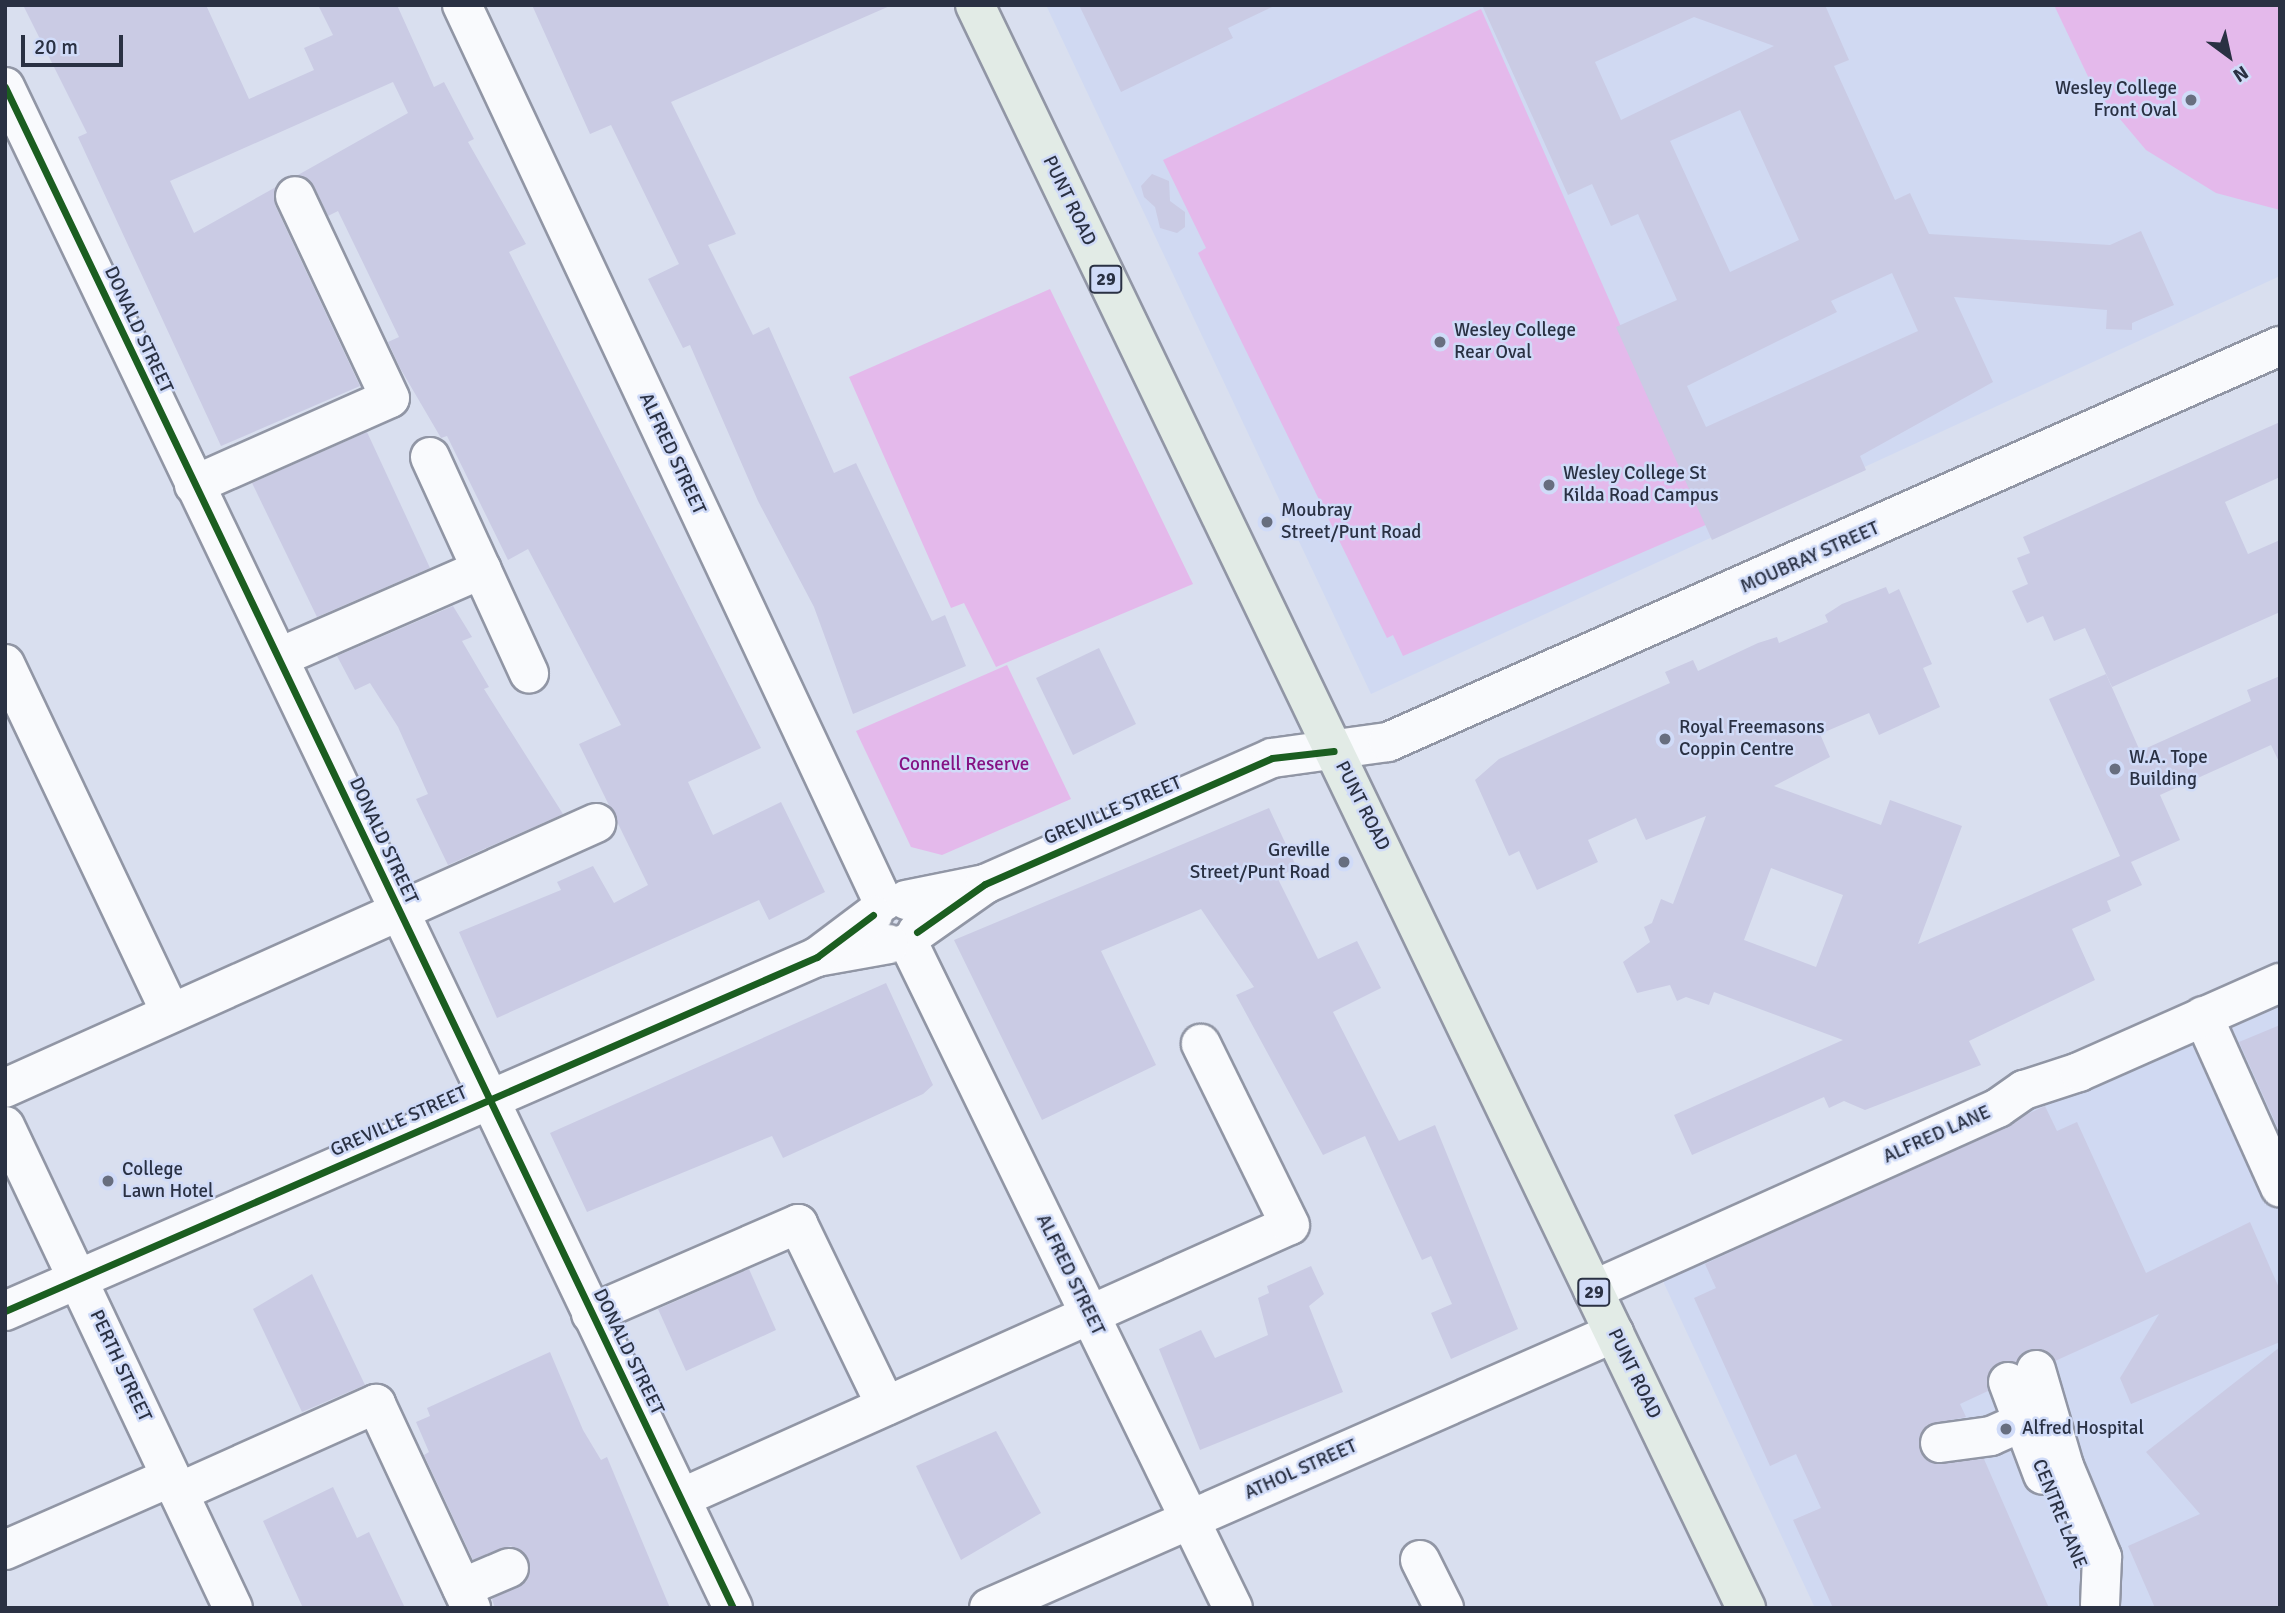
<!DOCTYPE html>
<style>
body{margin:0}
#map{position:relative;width:2285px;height:1613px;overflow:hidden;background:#d9dfef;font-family:Signika,sans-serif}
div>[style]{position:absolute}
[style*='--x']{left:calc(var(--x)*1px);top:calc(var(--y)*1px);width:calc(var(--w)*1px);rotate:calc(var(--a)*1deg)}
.built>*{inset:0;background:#d0d9f2}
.green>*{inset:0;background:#e4b9eb}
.building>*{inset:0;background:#cacbe4}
.roads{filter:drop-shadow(2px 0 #9196a5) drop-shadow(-2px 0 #9196a5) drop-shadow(0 2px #9196a5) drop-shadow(0 -2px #9196a5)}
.minor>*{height:38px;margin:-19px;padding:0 19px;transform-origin:19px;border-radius:19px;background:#f9fafd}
.highway>*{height:38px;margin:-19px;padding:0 19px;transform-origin:19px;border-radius:19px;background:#e2ebe6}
.cycleway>*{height:7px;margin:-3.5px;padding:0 3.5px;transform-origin:3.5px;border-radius:3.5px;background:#1b5e20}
.dots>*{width:19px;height:19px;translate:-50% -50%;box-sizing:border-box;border:4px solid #d0dbf8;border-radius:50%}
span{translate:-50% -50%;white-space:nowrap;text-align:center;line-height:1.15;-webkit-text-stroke:5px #d0dbf8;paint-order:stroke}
.shield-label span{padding:2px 5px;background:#d0dbf8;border:2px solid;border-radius:5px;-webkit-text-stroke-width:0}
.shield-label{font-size:18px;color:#2a3143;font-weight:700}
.poi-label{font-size:19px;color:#2a3143}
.right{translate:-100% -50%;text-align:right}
.left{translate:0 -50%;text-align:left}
.street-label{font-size:19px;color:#2a3143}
.park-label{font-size:19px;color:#851283}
.frame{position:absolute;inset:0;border:7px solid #2a3143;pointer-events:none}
.north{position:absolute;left:2194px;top:21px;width:70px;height:70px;-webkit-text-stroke:5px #d0dbf8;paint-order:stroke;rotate:147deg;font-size:19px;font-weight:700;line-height:28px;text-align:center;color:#2a3143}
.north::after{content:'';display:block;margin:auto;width:24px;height:32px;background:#2a3143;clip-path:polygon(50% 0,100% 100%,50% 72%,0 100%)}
.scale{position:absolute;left:21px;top:35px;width:102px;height:32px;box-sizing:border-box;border:4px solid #2a3143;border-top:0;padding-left:9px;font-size:21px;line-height:24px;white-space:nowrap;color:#2a3143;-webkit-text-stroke:5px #d0dbf8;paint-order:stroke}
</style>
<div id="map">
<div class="built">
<i style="clip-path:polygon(1046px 5px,2280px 5px,2280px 276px,1371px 694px)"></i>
<i style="clip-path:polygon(2280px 959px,2280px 1608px,1815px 1608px,1649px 1251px)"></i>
</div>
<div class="green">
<i style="clip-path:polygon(2054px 5px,2280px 5px,2280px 210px,2216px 193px,2146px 150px,2093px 87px)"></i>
<i style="clip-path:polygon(1481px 9px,1708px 524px,1403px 656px,1393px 635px,1387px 638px,1198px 253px,1206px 248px,1163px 160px)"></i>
<i style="clip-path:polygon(1050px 289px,1193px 584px,996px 667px,964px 603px,951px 608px,849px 377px)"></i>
<i style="clip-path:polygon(1007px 665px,1071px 799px,942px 855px,911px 847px,856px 731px)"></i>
</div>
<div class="building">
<i style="clip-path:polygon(23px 5px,206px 5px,249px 99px,314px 70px,304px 48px,333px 35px,318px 5px,397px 5px,434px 87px,444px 82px,474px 139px,468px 142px,526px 244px,509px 252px,761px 748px,688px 782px,713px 835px,781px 802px,825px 892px,769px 920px,759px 900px,497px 1018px,459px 932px,561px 890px,557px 882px,593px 866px,614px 903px,648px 885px,579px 744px,621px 725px,528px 549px,508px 560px,447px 436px,441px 438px,400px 368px,388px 342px,399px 337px,338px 211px,328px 216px,314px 186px,298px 175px,408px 113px,393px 82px,170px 181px,194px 233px,276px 187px,275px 205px,360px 386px,221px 446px,78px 137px,87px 133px)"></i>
<i style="clip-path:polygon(532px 5px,892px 5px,671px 102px,736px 234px,708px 245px,753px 335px,769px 327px,834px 473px,856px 463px,932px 621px,945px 615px,966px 666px,853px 714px,814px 607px,758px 501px,690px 345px,683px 348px,648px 279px,679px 264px,611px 125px,590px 134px)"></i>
<i style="clip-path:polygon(1079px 5px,1276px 5px,1228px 28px,1233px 38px,1121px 92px)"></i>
<i style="clip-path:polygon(evenodd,1482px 5px,1825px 5px,1849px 60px,1834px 66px,1895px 200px,1910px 193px,1929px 234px,2110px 245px,2141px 231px,2174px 305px,2132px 323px,2132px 330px,2106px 329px,2107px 310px,1954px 297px,1993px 382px,1860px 456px,1866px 470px,1712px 540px,1616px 327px,1677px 300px,1638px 214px,1611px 226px,1592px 184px,1568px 195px,1482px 5px,1694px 17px,1774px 46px,1621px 120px,1595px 62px,1694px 17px,1482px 5px,1740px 110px,1799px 240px,1730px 272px,1670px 141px,1740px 110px,1482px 5px,1892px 273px,1918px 331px,1706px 427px,1687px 386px,1837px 312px,1831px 301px,1892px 273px)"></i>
<i style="clip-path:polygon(1152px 174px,1169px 181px,1170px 201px,1185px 212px,1185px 227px,1177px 233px,1160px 228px,1155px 207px,1144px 197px,1141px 186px)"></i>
<i style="clip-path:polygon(2280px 422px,2280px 477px,2225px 502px,2248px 554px,2280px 540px,2280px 612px,2112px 687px,2085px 628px,2054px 641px,2043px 616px,2027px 623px,2012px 591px,2028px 584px,2017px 558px,2030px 553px,2023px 537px)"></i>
<i style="clip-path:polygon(367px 432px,430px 568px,317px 617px,252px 483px)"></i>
<i style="clip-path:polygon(evenodd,1886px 587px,1889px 594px,1899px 589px,1932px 664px,1923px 668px,1940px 707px,1879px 735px,1869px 713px,1820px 734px,1830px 757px,1774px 786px,1881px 825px,1890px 800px,1962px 826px,1918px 944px,2120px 856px,2049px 699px,2106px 674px,2140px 751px,2251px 701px,2247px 690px,2280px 676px,2280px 764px,2271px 745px,2160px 795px,2180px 840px,2131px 862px,2142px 885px,2107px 901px,2111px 911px,2072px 929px,2095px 980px,1969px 1041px,1981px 1065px,1865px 1110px,1844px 1101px,1829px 1108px,1824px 1097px,1692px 1155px,1674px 1115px,1843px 1040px,1714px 992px,1709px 1005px,1686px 997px,1677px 1001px,1670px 985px,1637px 993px,1623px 962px,1650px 942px,1644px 927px,1652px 923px,1661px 899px,1673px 904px,1706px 816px,1646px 840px,1636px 818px,1588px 840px,1598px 862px,1537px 890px,1519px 851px,1509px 856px,1475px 780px,1499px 759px,1670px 683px,1665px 672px,1693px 660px,1698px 671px,1758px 643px,1777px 637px,1779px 643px,1828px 622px,1825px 615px,1842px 604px,1886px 587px,1771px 868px,1843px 895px,1816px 967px,1744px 940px,1771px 868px)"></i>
<i style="clip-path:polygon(453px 606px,472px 637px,462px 641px,489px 687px,484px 689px,563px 814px,448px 865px,416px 799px,428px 794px,398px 727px,370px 683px,355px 690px,337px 656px)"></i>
<i style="clip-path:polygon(1099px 648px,1136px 724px,1073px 755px,1036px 678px)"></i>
<i style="clip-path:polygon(1269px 808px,1297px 868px,1277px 877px,1318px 959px,1357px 941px,1381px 988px,1333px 1012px,1399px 1141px,1435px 1125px,1518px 1329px,1451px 1359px,1431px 1313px,1452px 1304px,1431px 1256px,1422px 1260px,1365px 1136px,1323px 1155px,1236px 995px,1254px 987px,1201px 909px,1101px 951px,1156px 1065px,1042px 1120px,954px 940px)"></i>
<i style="clip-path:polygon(886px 983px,933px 1085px,923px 1094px,783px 1158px,772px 1136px,587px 1212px,550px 1133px)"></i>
<i style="clip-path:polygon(2280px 1025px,2280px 1133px,2239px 1042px)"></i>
<i style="clip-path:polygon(2045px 1106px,2057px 1131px,2077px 1122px,2146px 1273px,2250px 1222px,2280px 1290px,2280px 1342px,2131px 1404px,2120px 1378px,2159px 1314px,2055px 1361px,2041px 1349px,2029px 1349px,2016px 1362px,2000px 1362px,1987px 1378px,1988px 1391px,1960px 1404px,1966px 1417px,1927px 1425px,1919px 1447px,1932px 1463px,1984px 1459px,2049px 1608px,1833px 1608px,1793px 1520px,1821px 1508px,1796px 1454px,1770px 1466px,1694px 1298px,1716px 1288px,1705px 1264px)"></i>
<i style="clip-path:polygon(1311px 1266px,1324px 1294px,1309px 1306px,1343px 1392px,1200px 1450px,1159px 1349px,1201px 1330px,1215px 1358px,1268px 1335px,1258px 1298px,1269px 1293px,1267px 1286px)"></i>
<i style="clip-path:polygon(749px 1269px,776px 1330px,686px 1371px,658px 1309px)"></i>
<i style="clip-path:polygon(312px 1274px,365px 1385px,302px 1412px,253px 1309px)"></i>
<i style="clip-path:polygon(2280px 1347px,2280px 1608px,2155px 1608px,2128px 1546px,2200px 1514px,2146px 1452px)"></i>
<i style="clip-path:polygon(550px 1352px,583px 1430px,601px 1460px,607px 1457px,670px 1608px,495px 1608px,492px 1599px,527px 1581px,529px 1559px,511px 1546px,473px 1560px,424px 1455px,429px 1452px,416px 1422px,430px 1416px,427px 1408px)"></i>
<i style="clip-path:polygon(996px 1431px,1041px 1513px,961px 1560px,916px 1466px)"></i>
<i style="clip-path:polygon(333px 1487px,357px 1538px,369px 1532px,405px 1608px,303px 1608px,263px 1521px)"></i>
</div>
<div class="roads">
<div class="minor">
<i style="--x:462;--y:5;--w:991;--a:64.86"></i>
<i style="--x:5;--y:87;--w:1686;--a:64.42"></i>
<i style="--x:430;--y:457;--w:238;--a:65.4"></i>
<i style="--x:194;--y:485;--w:214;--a:-23.9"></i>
<i style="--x:390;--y:398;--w:223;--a:-115.2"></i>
<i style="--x:280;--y:657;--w:220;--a:-23.5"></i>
<i style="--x:5;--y:664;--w:382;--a:64.6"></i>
<i style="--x:906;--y:900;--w:81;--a:-11.4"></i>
<i style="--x:917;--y:932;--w:83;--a:-35.2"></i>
<i style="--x:985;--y:884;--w:313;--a:-23.7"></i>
<i style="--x:1272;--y:758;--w:117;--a:-7.9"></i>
<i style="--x:1388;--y:742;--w:976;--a:-23.94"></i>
<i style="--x:908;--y:942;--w:741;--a:63.99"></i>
<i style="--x:817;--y:957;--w:73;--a:-10.2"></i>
<i style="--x:2203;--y:1016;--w:188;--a:65.8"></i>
<i style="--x:5;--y:1088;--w:648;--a:-24.15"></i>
<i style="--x:5;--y:1126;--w:533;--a:64.68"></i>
<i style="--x:1593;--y:1290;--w:444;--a:-24.2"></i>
<i style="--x:1998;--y:1108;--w:32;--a:-35"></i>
<i style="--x:2024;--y:1090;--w:58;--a:-18.1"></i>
<i style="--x:2079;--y:1072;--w:220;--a:-23.9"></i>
<i style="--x:5;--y:1311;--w:886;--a:-23.56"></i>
<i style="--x:817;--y:957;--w:70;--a:-36.9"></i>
<i style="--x:591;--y:1314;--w:226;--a:-23.5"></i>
<i style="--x:798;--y:1224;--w:202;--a:64.2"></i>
<i style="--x:2036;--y:1370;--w:100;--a:73.7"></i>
<i style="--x:2064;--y:1466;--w:99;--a:67.3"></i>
<i style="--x:2102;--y:1557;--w:48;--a:92.4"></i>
<i style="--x:2008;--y:1382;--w:99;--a:69.4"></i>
<i style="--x:1940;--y:1443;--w:51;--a:-7.8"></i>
<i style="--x:1991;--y:1436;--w:35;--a:-24"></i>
<i style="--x:179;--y:1492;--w:216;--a:-24.1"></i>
<i style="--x:376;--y:1404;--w:225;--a:65"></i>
<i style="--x:681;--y:1498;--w:667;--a:-24.15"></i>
<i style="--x:1290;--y:1225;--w:202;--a:-116.2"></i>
<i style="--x:5;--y:1550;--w:181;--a:-23.7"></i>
<i style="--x:1420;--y:1560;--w:54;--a:63.4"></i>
<i style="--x:462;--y:1588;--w:51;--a:-23.1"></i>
<i style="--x:989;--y:1608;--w:683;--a:-23.75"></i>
</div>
<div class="highway">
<i style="--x:975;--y:5;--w:1779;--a:64.31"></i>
</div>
</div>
<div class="cycleway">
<i style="--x:5;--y:87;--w:1686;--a:64.42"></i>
<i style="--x:917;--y:932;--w:83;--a:-35.2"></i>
<i style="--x:985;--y:884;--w:313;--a:-23.7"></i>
<i style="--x:1272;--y:758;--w:62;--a:-6.4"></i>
<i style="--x:5;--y:1311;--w:886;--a:-23.56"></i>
<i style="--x:817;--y:957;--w:70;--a:-36.9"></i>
</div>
<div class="dots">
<i style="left:2191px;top:100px;background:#676e7f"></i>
<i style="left:1440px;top:342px;background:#676e7f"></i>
<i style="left:1549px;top:485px;background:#676e7f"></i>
<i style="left:1267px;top:522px;background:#676e7f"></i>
<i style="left:1665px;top:739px;background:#676e7f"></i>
<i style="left:2115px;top:769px;background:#676e7f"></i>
<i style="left:1344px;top:862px;background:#676e7f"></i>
<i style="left:108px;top:1181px;background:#676e7f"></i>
<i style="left:2006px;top:1429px;background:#676e7f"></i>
</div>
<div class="shield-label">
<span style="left:1106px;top:279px">29</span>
<span style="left:1594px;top:1292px">29</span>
</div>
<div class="poi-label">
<span class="right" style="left:2177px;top:100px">Wesley College<br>Front Oval</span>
<span class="left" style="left:1454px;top:342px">Wesley College<br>Rear Oval</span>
<span class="left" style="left:1563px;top:485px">Wesley College St<br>Kilda Road Campus</span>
<span class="left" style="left:1281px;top:522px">Moubray<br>Street/Punt Road</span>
<span class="left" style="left:1679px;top:739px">Royal Freemasons<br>Coppin Centre</span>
<span class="left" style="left:2129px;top:769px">W.A. Tope<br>Building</span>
<span class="right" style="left:1330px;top:862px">Greville<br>Street/Punt Road</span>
<span class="left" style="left:122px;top:1181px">College<br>Lawn Hotel</span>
<span class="left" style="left:2022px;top:1429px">Alfred Hospital</span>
</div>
<div class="street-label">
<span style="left:1069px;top:201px;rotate:64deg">PUNT ROAD</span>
<span style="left:138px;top:330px;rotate:65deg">DONALD STREET</span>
<span style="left:672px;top:454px;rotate:65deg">ALFRED STREET</span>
<span style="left:1810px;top:558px;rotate:-24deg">MOUBRAY STREET</span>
<span style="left:1362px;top:806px;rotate:63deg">PUNT ROAD</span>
<span style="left:1113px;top:811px;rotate:-23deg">GREVILLE STREET</span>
<span style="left:383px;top:841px;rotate:65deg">DONALD STREET</span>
<span style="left:399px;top:1122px;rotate:-24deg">GREVILLE STREET</span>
<span style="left:1937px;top:1135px;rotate:-24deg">ALFRED LANE</span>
<span style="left:1070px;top:1275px;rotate:64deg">ALFRED STREET</span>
<span style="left:628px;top:1352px;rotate:64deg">DONALD STREET</span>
<span style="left:120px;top:1366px;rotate:65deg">PERTH STREET</span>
<span style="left:1634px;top:1374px;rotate:64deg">PUNT ROAD</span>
<span style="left:1301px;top:1470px;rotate:-24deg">ATHOL STREET</span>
<span style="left:2059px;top:1514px;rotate:68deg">CENTRE LANE</span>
</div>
<div class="park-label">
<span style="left:964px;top:765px">Connell Reserve</span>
</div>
<div class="frame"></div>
<div class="north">N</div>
<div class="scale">20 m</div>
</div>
